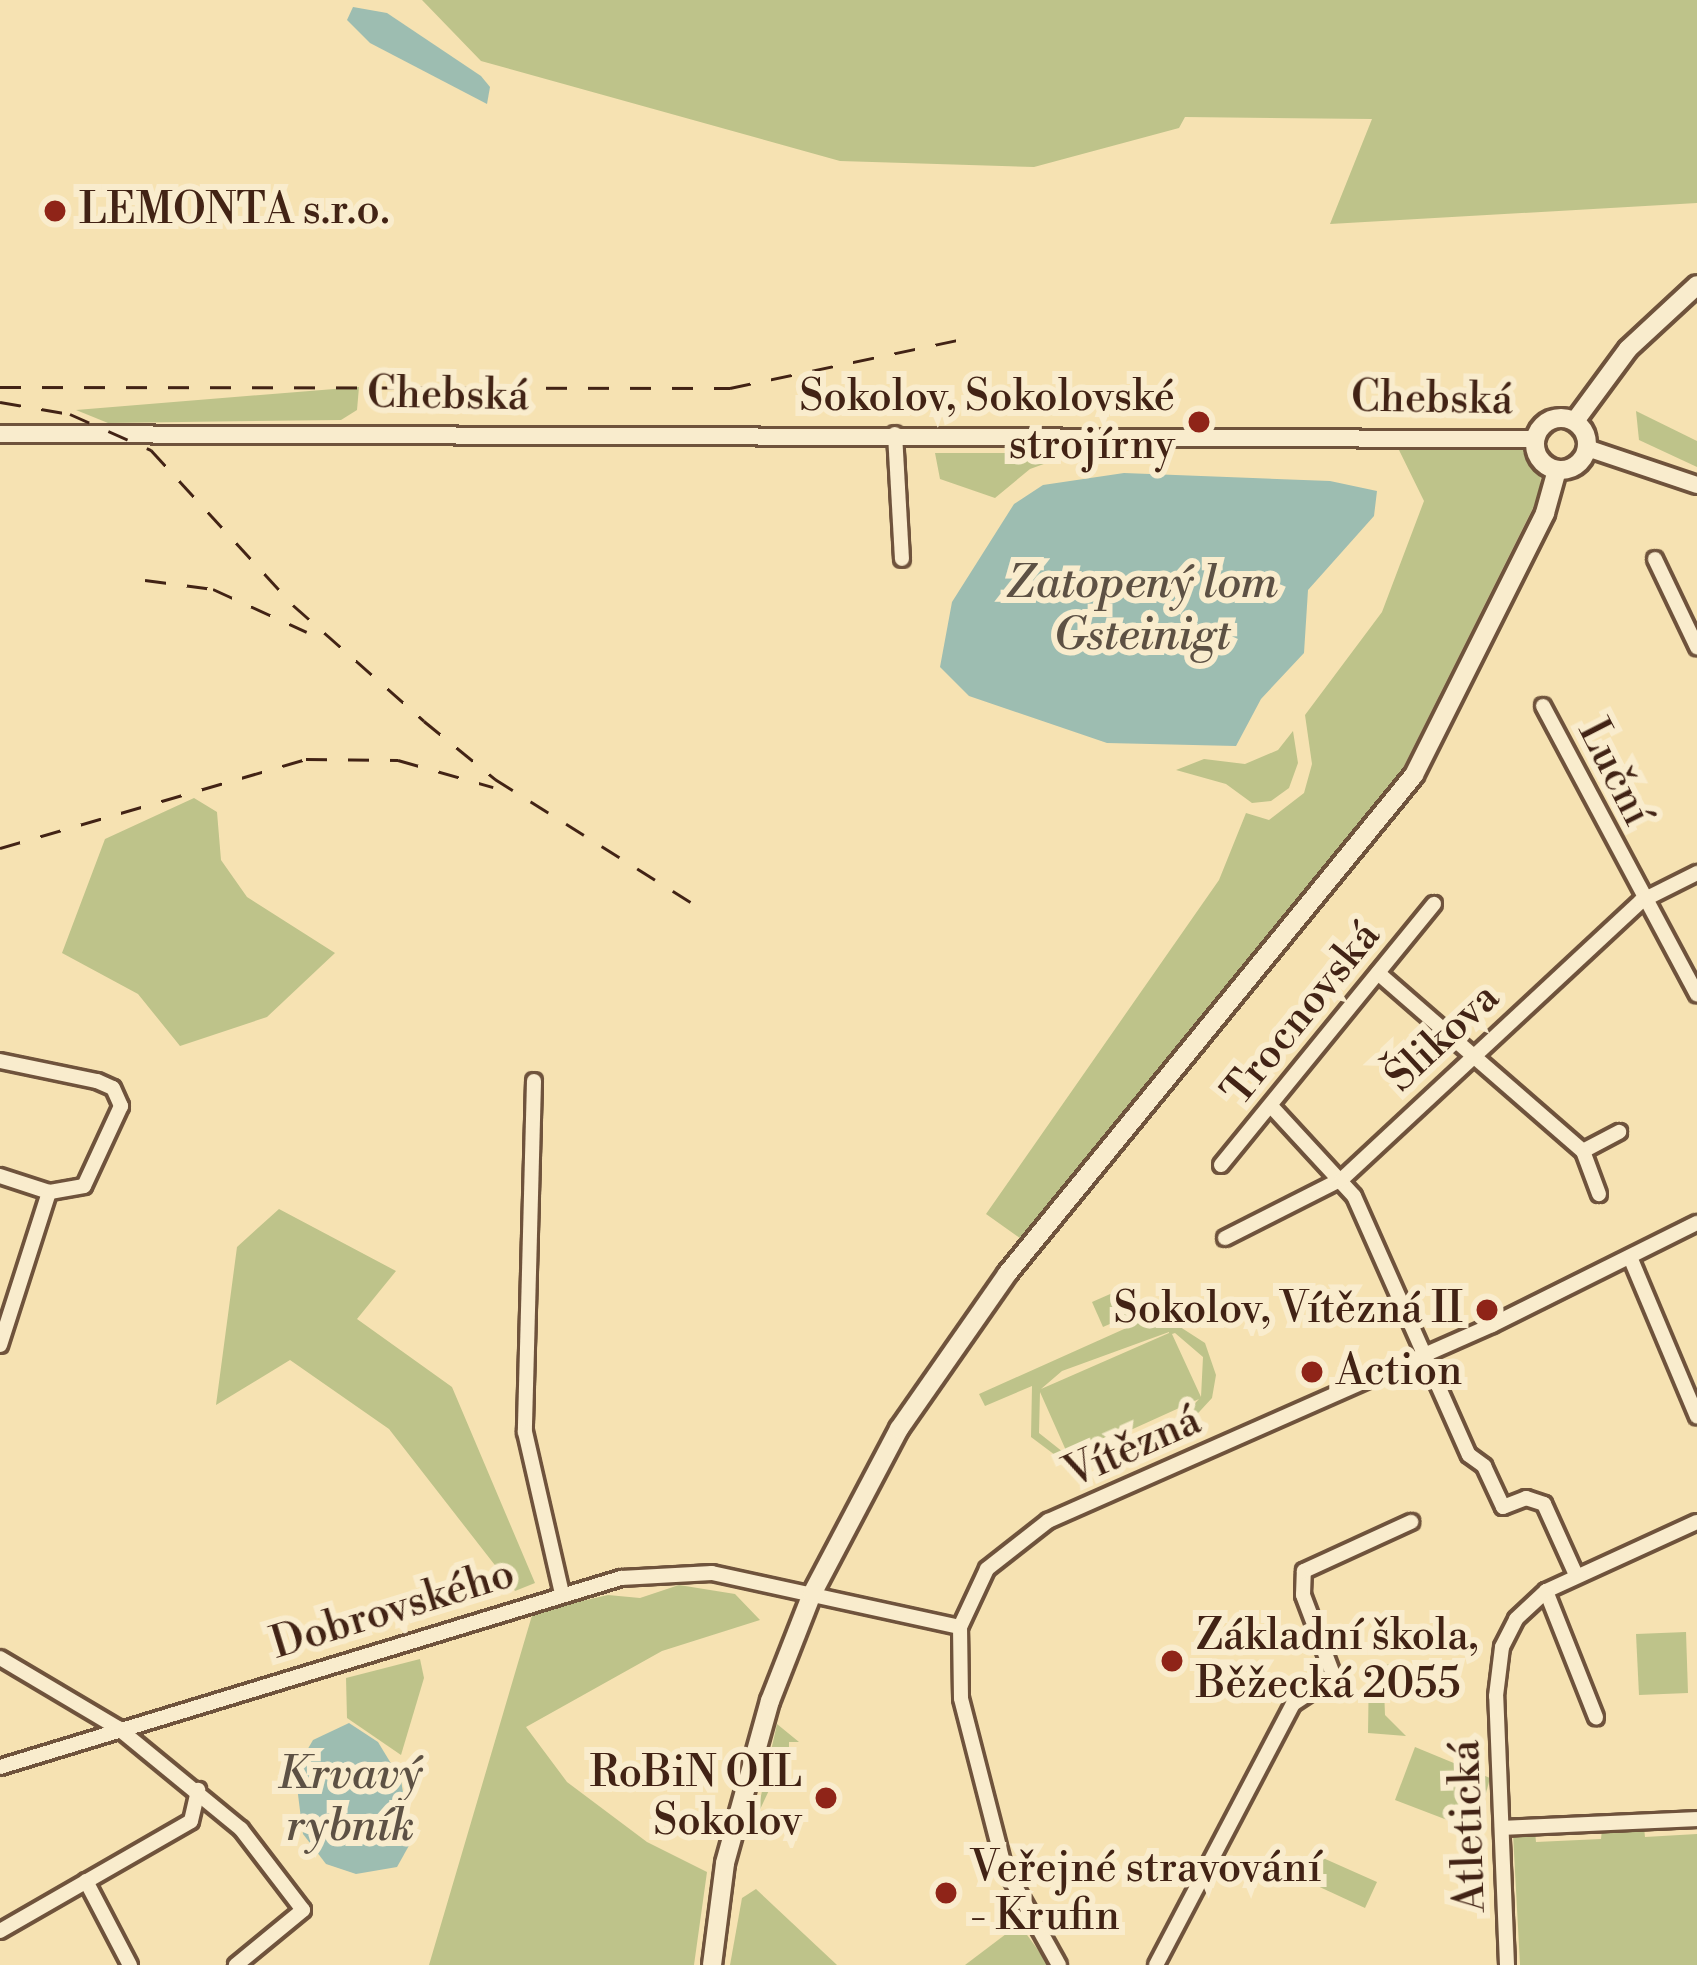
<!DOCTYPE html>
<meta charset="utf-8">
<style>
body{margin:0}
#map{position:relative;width:1697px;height:1965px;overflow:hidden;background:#f6e2b2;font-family:"Libre Bodoni",serif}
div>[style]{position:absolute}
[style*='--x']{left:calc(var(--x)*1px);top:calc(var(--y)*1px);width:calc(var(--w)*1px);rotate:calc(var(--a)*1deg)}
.green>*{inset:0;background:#bec38a}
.water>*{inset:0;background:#9dbdb1}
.roads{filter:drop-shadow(3px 0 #6f533c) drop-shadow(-3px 0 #6f533c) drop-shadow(0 3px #6f533c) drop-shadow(0 -3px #6f533c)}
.minor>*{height:14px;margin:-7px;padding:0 7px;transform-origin:7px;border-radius:7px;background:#f9eccd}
.tertiary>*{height:16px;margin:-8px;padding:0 8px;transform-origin:8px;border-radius:8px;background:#f9eccd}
.secondary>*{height:18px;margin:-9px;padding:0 9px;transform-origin:9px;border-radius:9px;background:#f9eccd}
.secondary>.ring{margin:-9px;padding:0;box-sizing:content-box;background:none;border:18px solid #f9eccd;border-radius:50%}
.rail>*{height:3px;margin-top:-1.5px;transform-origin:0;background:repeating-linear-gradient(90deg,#422315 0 21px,transparent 0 42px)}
.dots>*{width:33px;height:33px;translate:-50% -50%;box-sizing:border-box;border:6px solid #f9eccd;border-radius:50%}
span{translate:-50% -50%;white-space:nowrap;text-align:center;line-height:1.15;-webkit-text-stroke:12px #f9eccd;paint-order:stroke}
.poi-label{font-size:42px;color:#422315}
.left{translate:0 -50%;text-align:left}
.right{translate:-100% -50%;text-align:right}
.street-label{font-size:42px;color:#422315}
.water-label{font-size:45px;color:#5d5144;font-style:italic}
</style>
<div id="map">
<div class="green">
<i style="clip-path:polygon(422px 0,1697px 0,1697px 203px,1330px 224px,1372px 119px,1185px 117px,1179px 128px,1034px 167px,840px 161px,481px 61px)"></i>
<i style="clip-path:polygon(359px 387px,357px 410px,341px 420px,108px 423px,76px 410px)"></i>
<i style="clip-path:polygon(1636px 411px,1697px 441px,1697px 467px,1639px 440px)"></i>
<i style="clip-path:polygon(1398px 448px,1528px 450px,1541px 472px,1540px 494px,1402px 770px,1024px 1241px,986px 1214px,1219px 880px,1246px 813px,1269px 820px,1304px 793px,1312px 764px,1305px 715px,1382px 612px,1424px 501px)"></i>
<i style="clip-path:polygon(935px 453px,1074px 453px,1030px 469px,995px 498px,940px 479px)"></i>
<i style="clip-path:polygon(1293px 731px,1298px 763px,1289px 788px,1271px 801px,1252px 803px,1226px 784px,1176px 770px,1204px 759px,1245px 764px,1278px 750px)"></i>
<i style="clip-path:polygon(194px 798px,217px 812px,221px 860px,247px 897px,335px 953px,267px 1017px,180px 1046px,138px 994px,62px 953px,105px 839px)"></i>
<i style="clip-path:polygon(279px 1209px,396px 1271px,357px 1319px,452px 1387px,535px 1583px,515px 1591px,389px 1429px,290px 1360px,216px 1405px,237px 1247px)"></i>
<i style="clip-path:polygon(1133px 1284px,1144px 1309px,1103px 1327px,1092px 1302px)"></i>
<i style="clip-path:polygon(evenodd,1191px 1299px,1197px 1312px,1174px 1323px,1205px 1343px,1216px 1375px,1212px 1398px,1189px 1423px,1101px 1462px,1071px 1467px,1031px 1437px,1032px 1386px,985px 1406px,979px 1394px,1191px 1299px,1169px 1332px,1169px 1333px,1041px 1389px,1062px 1371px,1169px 1332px,1191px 1299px,1175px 1333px,1203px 1357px,1201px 1397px,1172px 1334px,1175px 1333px,1191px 1299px,1040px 1392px,1068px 1455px,1068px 1456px,1039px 1433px,1040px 1392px,1191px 1299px,1199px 1399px,1184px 1415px,1090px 1457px,1071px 1457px,1199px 1399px)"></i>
<i style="clip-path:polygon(679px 1585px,735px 1594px,760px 1620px,662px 1651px,526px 1727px,567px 1782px,647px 1842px,707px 1872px,694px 1965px,429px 1965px,533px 1612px,608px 1595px,640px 1598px)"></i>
<i style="clip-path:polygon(1686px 1632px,1688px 1693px,1639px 1695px,1636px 1634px)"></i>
<i style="clip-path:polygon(420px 1659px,424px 1678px,401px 1755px,347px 1718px,346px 1678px)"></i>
<i style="clip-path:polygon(1411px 1664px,1412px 1676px,1393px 1677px,1384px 1688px,1385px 1715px,1406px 1736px,1368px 1733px,1369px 1665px)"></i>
<i style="clip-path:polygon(777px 1724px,799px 1742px,789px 1742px,789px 1778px,771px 1786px,756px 1818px)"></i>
<i style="clip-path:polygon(1415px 1747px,1490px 1778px,1476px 1831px,1395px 1800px)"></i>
<i style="clip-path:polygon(1644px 1827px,1645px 1837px,1697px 1834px,1697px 1965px,1520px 1965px,1513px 1834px,1535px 1831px,1536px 1842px,1601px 1839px,1602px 1829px)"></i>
<i style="clip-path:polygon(1323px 1858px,1377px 1882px,1365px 1908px,1311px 1883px)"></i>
<i style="clip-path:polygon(756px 1889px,837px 1965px,730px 1965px,742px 1898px)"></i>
<i style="clip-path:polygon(1022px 1928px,1049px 1965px,965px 1965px,1006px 1934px)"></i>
</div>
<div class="water">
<i style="clip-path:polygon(353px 7px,387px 13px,481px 76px,490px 87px,487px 104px,370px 43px,347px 20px)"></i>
<i style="clip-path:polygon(1124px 473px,1330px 481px,1377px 491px,1374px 516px,1308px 590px,1304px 653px,1261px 699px,1236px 746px,1107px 743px,969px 696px,940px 667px,952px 602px,1014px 504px,1043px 485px)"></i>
<i style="clip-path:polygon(349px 1723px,378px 1742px,401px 1780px,411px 1842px,397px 1867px,356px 1874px,326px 1864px,303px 1834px,295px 1771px,313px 1740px)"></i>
</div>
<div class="roads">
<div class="minor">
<i style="--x:895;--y:434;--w:125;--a:86.8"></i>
<i style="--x:1655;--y:559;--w:98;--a:64.5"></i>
<i style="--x:1543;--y:706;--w:327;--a:61.9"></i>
<i style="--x:1378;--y:973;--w:271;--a:41"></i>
<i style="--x:1583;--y:1151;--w:46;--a:69.6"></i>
<i style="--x:0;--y:1061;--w:99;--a:11.7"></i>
<i style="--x:97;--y:1081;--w:17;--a:24"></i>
<i style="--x:113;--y:1088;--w:20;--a:66"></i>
<i style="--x:121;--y:1106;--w:88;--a:114.8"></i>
<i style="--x:84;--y:1186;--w:36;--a:170"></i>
<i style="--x:49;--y:1192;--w:52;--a:-161.9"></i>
<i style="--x:534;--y:1081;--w:351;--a:91.5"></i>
<i style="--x:525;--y:1432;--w:166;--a:77.1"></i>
<i style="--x:1271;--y:1106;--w:122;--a:47.3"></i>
<i style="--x:1354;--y:1196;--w:283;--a:66.1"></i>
<i style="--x:1469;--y:1455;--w:19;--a:36"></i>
<i style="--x:1484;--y:1466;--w:45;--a:65.1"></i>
<i style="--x:1503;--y:1507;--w:25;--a:-21"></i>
<i style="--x:1526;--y:1498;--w:19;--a:18"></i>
<i style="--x:1544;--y:1504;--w:78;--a:65.7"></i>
<i style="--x:1583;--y:1151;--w:41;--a:-27.8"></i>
<i style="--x:1221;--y:1165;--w:337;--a:-50.8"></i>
<i style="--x:1225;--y:1238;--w:131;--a:-26.8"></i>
<i style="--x:1342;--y:1179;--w:408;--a:-42.9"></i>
<i style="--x:1641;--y:901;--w:63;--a:-26.6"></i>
<i style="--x:1630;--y:1257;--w:173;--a:67.2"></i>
<i style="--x:0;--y:1345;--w:161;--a:-72.2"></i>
<i style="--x:1546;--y:1591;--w:136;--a:68.4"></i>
<i style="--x:0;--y:1658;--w:137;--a:30.7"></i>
<i style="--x:118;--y:1728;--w:159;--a:39.4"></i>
<i style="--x:241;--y:1829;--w:102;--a:52.6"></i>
<i style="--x:303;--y:1910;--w:87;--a:140.6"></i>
<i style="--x:0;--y:1767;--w:649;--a:-16.93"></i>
<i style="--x:621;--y:1578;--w:91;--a:-3.1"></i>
<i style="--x:712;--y:1573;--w:254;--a:12.3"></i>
<i style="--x:1502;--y:1828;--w:195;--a:-2.6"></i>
<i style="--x:86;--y:1881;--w:95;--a:62.4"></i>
<i style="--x:0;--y:1931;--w:220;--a:-29.9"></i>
<i style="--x:191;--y:1821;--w:32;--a:-77"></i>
<i style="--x:1059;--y:1965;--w:113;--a:-119.1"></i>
<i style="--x:1004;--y:1866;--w:173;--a:-104.4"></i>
<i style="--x:961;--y:1698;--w:71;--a:-90.8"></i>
<i style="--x:960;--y:1627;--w:64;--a:-65"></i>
<i style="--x:987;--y:1569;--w:78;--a:-38.2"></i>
<i style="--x:1048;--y:1521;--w:485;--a:-23.8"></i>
<i style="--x:1492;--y:1325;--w:229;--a:-26.5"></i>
<i style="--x:1156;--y:1965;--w:295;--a:-62.3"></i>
<i style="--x:1293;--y:1704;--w:49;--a:-33.4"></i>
<i style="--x:1334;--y:1677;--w:88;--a:-110.7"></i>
<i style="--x:1303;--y:1595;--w:24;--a:-88"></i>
<i style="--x:1304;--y:1571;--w:118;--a:-24.6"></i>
<i style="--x:1507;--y:1965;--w:269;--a:-92.3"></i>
<i style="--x:1496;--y:1696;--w:49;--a:-83"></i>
<i style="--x:1502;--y:1647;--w:31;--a:-63"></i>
<i style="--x:1516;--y:1619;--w:41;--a:-43"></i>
<i style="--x:1546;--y:1591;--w:166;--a:-24.6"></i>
</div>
<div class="tertiary">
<i style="--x:0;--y:434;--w:1535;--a:0.19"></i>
<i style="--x:1587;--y:448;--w:116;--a:18.6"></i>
</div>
<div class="secondary">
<i class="ring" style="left:1535px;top:418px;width:34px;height:34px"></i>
<i style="--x:1575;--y:421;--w:89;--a:-53.6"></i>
<i style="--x:1628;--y:349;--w:94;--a:-42.8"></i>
<i style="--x:712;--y:1965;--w:103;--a:-82.7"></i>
<i style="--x:725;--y:1863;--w:168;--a:-74.5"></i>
<i style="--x:770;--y:1701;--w:115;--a:-68.6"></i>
<i style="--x:812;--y:1594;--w:187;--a:-62.2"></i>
<i style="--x:899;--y:1429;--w:189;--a:-55.1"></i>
<i style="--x:1007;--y:1274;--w:644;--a:-50.8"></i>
<i style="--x:1414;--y:775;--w:293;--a:-63.4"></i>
<i style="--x:1545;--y:513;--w:45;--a:-74.4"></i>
</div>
</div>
<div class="rail">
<i style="--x:0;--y:387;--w:730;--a:0.08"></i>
<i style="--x:730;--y:388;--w:243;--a:-11.9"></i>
<i style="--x:0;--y:402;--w:71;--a:9.7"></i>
<i style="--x:70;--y:414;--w:89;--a:24"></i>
<i style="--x:151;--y:450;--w:210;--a:47.5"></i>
<i style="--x:293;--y:605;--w:175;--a:41.5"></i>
<i style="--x:424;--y:721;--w:92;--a:39.2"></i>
<i style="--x:495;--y:779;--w:231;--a:32.2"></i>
<i style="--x:145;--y:580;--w:69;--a:7.5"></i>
<i style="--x:213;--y:589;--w:103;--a:24.6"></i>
<i style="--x:0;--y:848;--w:319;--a:-16.2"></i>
<i style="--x:306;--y:759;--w:92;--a:0.6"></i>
<i style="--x:398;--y:760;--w:99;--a:15.9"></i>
</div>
<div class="dots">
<i style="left:55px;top:211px;background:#8f2418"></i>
<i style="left:1199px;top:422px;background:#8f2418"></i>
<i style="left:1487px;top:1310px;background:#8f2418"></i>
<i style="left:1312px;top:1372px;background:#8f2418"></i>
<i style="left:1172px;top:1661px;background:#8f2418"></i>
<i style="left:826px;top:1798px;background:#8f2418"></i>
<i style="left:946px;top:1893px;background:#8f2418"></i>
</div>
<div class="poi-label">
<span class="left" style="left:79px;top:211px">LEMONTA s.r.o.</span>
<span class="right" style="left:1175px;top:422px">Sokolov, Sokolovské<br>strojírny</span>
<span class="right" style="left:1463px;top:1310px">Sokolov, Vítězná II</span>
<span class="left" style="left:1336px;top:1372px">Action</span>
<span class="left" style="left:1196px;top:1661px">Základní škola,<br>Běžecká 2055</span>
<span class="right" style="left:802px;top:1798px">RoBiN OIL<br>Sokolov</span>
<span class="left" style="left:970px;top:1893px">Veřejné stravování<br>- Krufin</span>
</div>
<div class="street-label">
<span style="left:448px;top:396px;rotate:1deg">Chebská</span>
<span style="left:1432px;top:400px;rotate:1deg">Chebská</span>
<span style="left:1614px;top:773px;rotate:63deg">Luční</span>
<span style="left:1302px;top:1014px;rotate:-51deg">Trocnovská</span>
<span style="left:1443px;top:1038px;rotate:-43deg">Šlikova</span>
<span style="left:1133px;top:1448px;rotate:-24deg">Vítězná</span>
<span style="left:393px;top:1610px;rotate:-17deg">Dobrovského</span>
<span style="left:1469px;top:1826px;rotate:-92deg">Atletická</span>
</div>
<div class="water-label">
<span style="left:1142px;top:610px">Zatopený lom<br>Gsteinigt</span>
<span style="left:350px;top:1801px">Krvavý<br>rybník</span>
</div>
</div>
